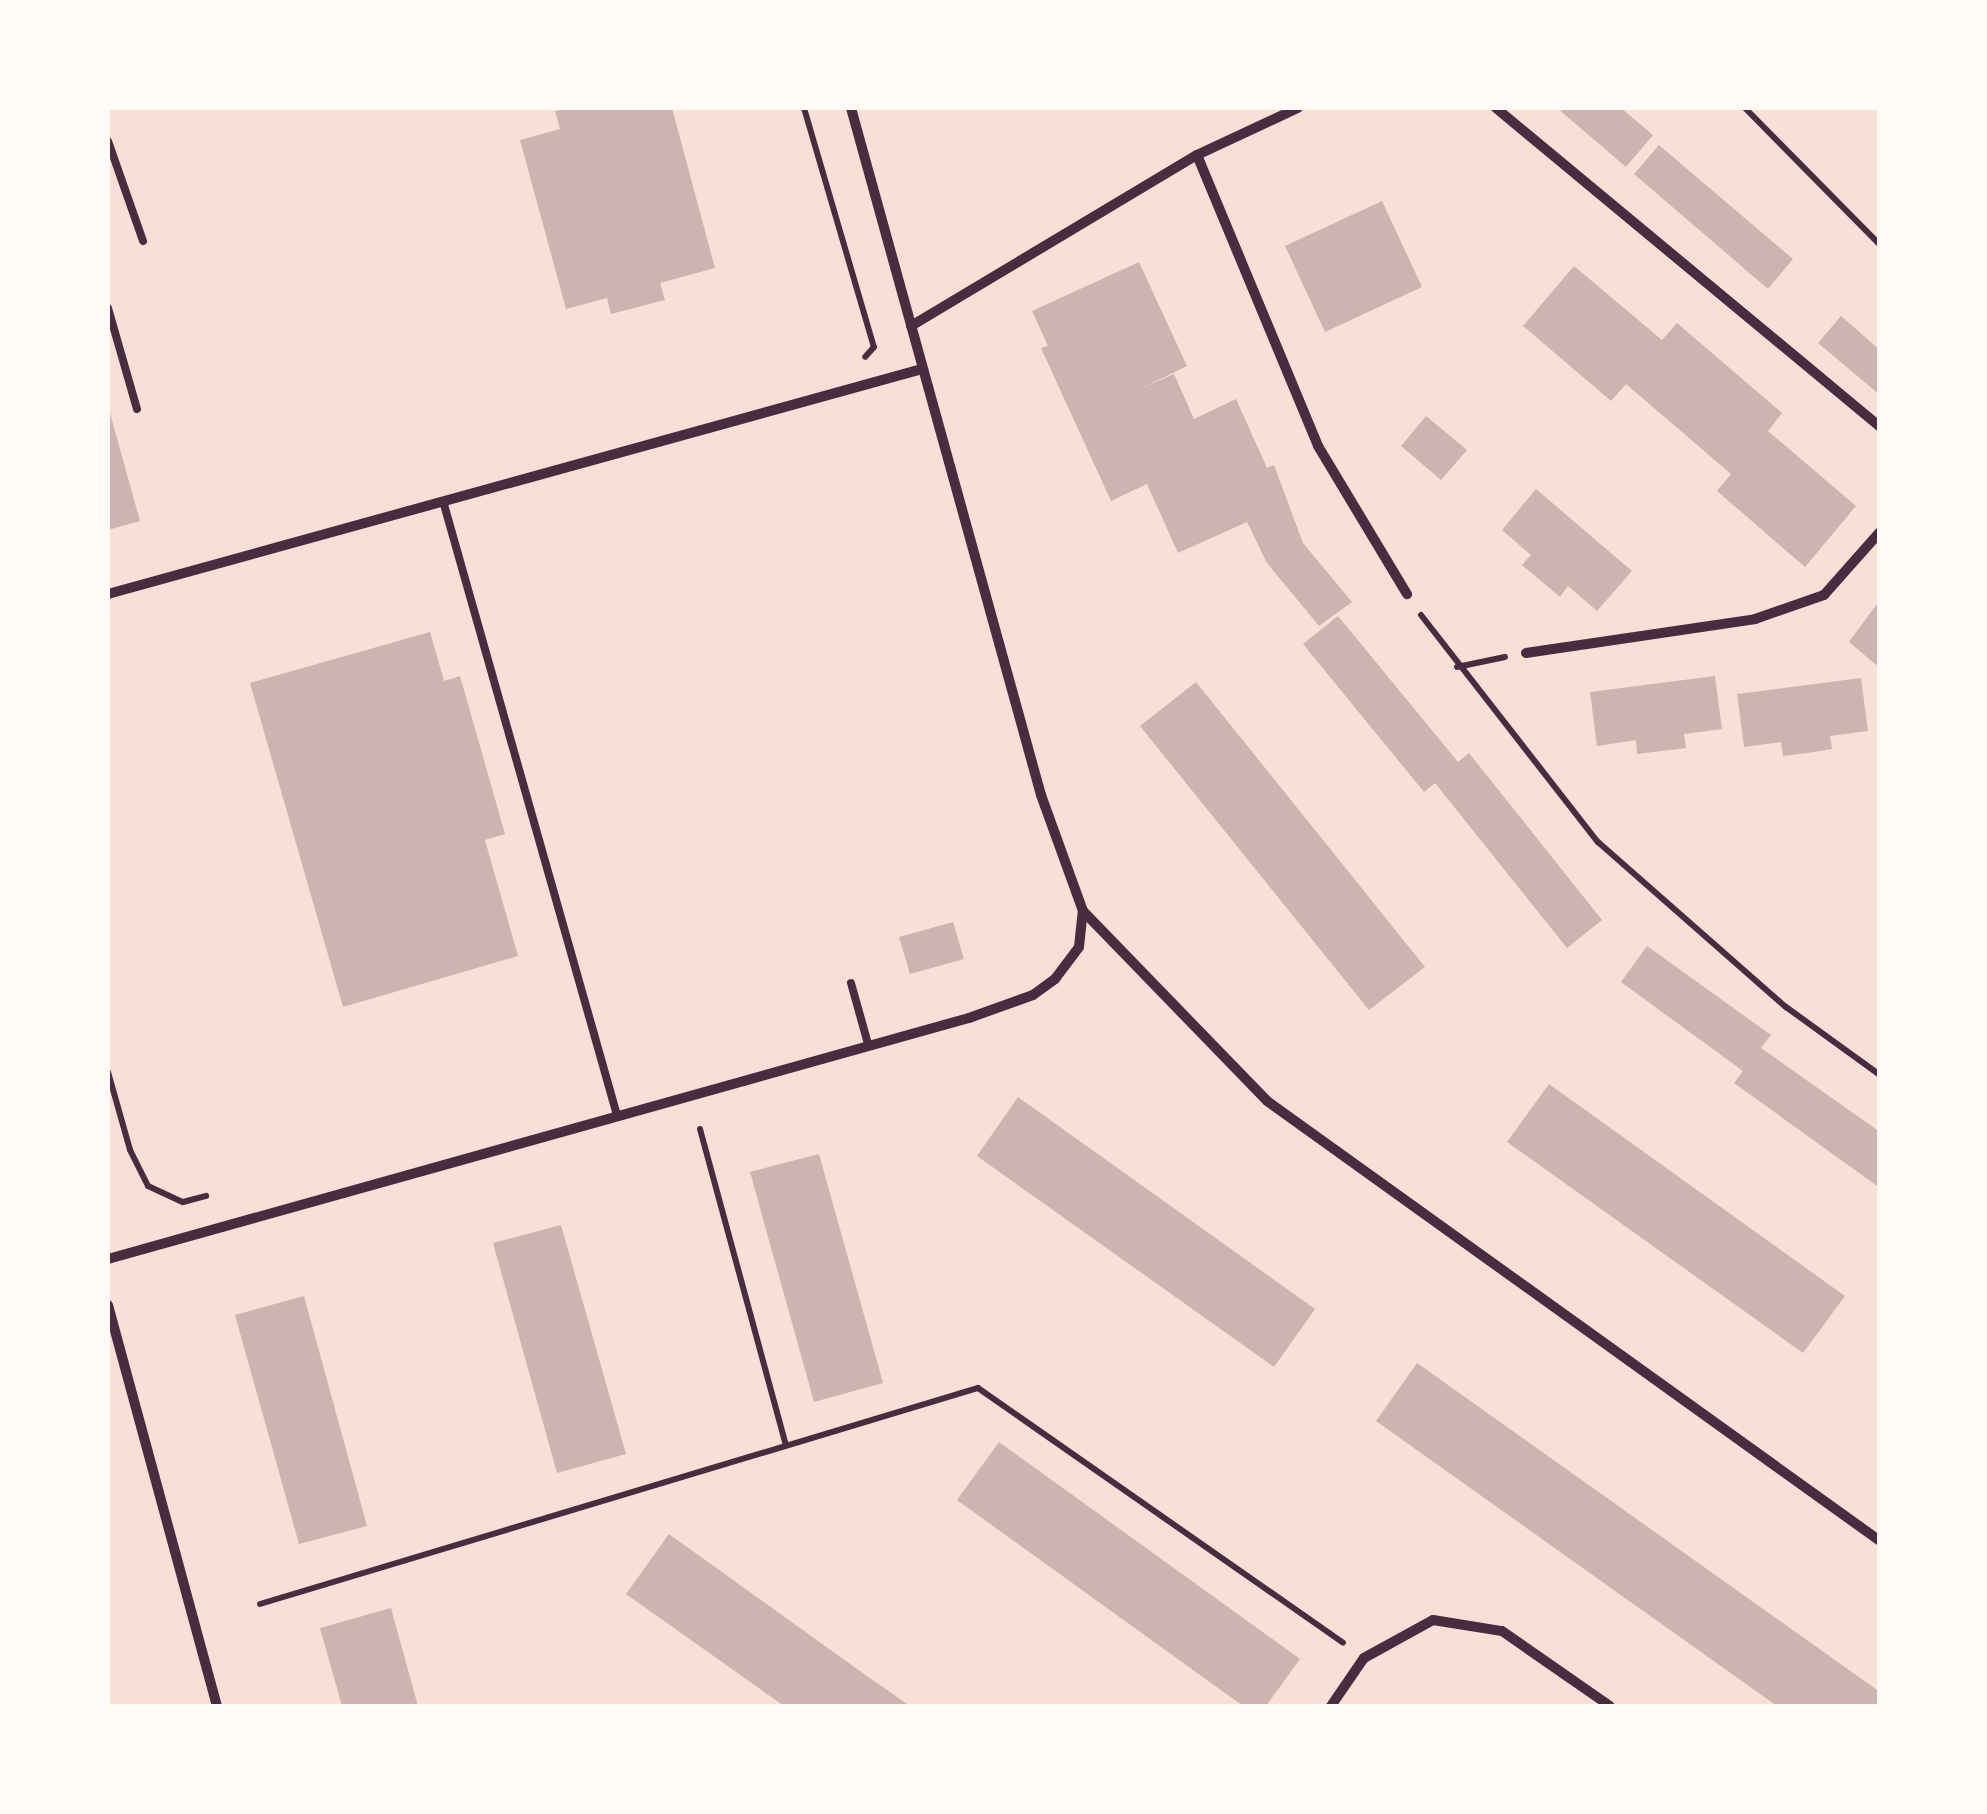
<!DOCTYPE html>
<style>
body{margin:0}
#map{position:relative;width:1987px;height:1814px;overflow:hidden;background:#f7e1d7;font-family:Commissioner,sans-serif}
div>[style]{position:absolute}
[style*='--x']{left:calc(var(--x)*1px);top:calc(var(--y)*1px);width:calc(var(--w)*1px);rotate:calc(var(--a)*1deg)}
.building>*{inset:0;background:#ccb4b1}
.path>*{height:6px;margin:-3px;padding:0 3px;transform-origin:3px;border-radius:3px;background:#4a2c40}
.service>*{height:8px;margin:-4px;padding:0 4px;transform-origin:4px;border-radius:4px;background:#4a2c40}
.minor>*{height:10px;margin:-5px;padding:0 5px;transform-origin:5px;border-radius:5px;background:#4a2c40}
span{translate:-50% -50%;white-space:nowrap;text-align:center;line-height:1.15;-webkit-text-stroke:8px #fffaf5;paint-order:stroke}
.frame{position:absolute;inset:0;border:110px solid #fffaf5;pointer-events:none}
</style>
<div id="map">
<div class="building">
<i style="clip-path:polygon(570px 108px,672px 108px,715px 268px,660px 283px,665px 300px,611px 314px,607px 298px,566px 309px,520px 140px,560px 129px,555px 111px)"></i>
<i style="clip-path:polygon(1557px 108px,1621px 108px,1653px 135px,1626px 167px)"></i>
<i style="clip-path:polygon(1659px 145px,1793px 259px,1768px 289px,1634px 174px)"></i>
<i style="clip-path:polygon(1382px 201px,1422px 287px,1325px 332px,1285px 246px)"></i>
<i style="clip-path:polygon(1139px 262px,1187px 366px,1140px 389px,1174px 374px,1194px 419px,1236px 399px,1267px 468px,1274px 465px,1303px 543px,1352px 602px,1319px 626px,1267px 563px,1247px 522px,1178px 553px,1147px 484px,1111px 501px,1041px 348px,1048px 346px,1032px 311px)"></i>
<i style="clip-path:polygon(1574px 266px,1662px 340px,1677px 323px,1782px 413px,1768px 431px,1856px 506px,1805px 567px,1717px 491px,1731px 474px,1626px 384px,1611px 401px,1523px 326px)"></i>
<i style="clip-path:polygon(1841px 316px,1880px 350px,1880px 395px,1818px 343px)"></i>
<i style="clip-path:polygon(108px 406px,140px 521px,108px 530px)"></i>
<i style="clip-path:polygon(1426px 416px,1467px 450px,1441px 480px,1401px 446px)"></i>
<i style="clip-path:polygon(1536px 489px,1632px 571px,1597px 611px,1568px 586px,1560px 597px,1522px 565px,1531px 555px,1502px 530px)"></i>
<i style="clip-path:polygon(1880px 600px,1880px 668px,1849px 642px)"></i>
<i style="clip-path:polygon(1338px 616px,1458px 762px,1469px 753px,1602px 920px,1567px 948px,1435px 783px,1424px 792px,1303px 644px)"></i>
<i style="clip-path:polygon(430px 632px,444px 681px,460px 676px,505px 834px,485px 840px,518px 956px,343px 1007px,250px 683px)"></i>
<i style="clip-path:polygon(1715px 676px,1722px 729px,1684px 734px,1686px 748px,1637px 754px,1636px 740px,1597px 746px,1590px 692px)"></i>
<i style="clip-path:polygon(1861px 678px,1868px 731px,1830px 736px,1832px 749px,1807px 753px,1783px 756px,1781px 742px,1744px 747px,1737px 694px)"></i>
<i style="clip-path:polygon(1196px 682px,1425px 967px,1369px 1010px,1140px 726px)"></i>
<i style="clip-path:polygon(953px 922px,964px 959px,910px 974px,899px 937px)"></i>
<i style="clip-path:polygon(1647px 946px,1771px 1035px,1761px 1048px,1880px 1132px,1880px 1188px,1734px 1083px,1743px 1071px,1621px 982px)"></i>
<i style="clip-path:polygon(1549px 1084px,1845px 1296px,1803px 1353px,1507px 1142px)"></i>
<i style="clip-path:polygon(1018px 1097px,1315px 1309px,1274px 1367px,977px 1156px)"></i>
<i style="clip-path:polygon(819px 1154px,883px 1383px,814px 1402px,750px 1172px)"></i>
<i style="clip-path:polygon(561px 1225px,626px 1454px,557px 1473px,493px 1243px)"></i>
<i style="clip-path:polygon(304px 1296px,367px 1526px,299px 1544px,235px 1315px)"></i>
<i style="clip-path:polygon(1417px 1363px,1880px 1692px,1880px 1706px,1777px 1706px,1376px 1421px)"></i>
<i style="clip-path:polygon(999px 1442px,1300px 1659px,1266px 1706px,1243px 1706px,957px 1500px)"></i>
<i style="clip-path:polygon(669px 1534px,864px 1674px,910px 1706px,784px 1706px,626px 1594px)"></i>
<i style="clip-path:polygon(391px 1608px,418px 1706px,342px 1706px,320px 1628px)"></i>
</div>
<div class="path">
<i style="--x:804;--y:108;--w:249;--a:73.7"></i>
<i style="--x:874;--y:347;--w:13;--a:132"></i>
<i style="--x:1745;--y:108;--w:192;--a:45.4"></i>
<i style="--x:1421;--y:615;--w:288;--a:52.1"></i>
<i style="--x:1598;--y:842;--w:250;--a:41.3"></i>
<i style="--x:1786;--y:1007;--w:116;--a:35.9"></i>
<i style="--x:1457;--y:667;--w:49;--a:-11.8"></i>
<i style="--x:108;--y:1072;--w:81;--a:74.2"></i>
<i style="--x:130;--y:1150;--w:40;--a:63.4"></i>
<i style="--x:148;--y:1186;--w:38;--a:25"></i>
<i style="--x:183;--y:1202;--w:24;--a:-15"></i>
<i style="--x:700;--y:1129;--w:328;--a:74.8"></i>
<i style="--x:260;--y:1604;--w:750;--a:-16.74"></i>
<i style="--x:978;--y:1388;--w:445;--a:34.9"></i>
</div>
<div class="service">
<i style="--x:108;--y:141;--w:106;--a:70.7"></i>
<i style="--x:108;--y:308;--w:105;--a:74"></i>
<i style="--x:443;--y:501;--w:638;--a:74.18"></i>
<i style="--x:851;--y:983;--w:63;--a:74.4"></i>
</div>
<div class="minor">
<i style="--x:851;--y:108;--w:713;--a:74.54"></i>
<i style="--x:1041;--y:795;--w:123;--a:70.1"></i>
<i style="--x:1083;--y:911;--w:264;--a:45.9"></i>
<i style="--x:1267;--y:1101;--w:755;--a:35.67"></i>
<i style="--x:1496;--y:108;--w:499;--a:39.7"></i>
<i style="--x:1197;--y:155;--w:315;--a:67.4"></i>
<i style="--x:1318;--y:446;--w:173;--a:59"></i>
<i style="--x:911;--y:326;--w:333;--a:-30.9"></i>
<i style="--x:1197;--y:155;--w:111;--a:-25"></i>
<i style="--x:108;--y:594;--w:845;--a:-15.45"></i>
<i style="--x:1526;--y:653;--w:232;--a:-8.4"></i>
<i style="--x:1755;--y:619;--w:73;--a:-19.2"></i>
<i style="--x:1824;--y:595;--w:84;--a:-48.4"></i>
<i style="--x:108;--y:1259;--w:894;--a:-15.64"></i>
<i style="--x:969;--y:1018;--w:68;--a:-19.8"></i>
<i style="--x:1033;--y:995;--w:27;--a:-36"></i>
<i style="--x:1055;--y:979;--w:40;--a:-53"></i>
<i style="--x:1079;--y:947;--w:36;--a:-84"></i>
<i style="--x:108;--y:1305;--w:416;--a:74.8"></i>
<i style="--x:1331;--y:1706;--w:58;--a:-55.5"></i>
<i style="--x:1364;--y:1658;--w:79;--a:-28.8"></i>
<i style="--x:1433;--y:1620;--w:70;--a:9.1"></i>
<i style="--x:1502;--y:1631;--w:131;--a:34.8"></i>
</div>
<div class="frame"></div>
</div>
